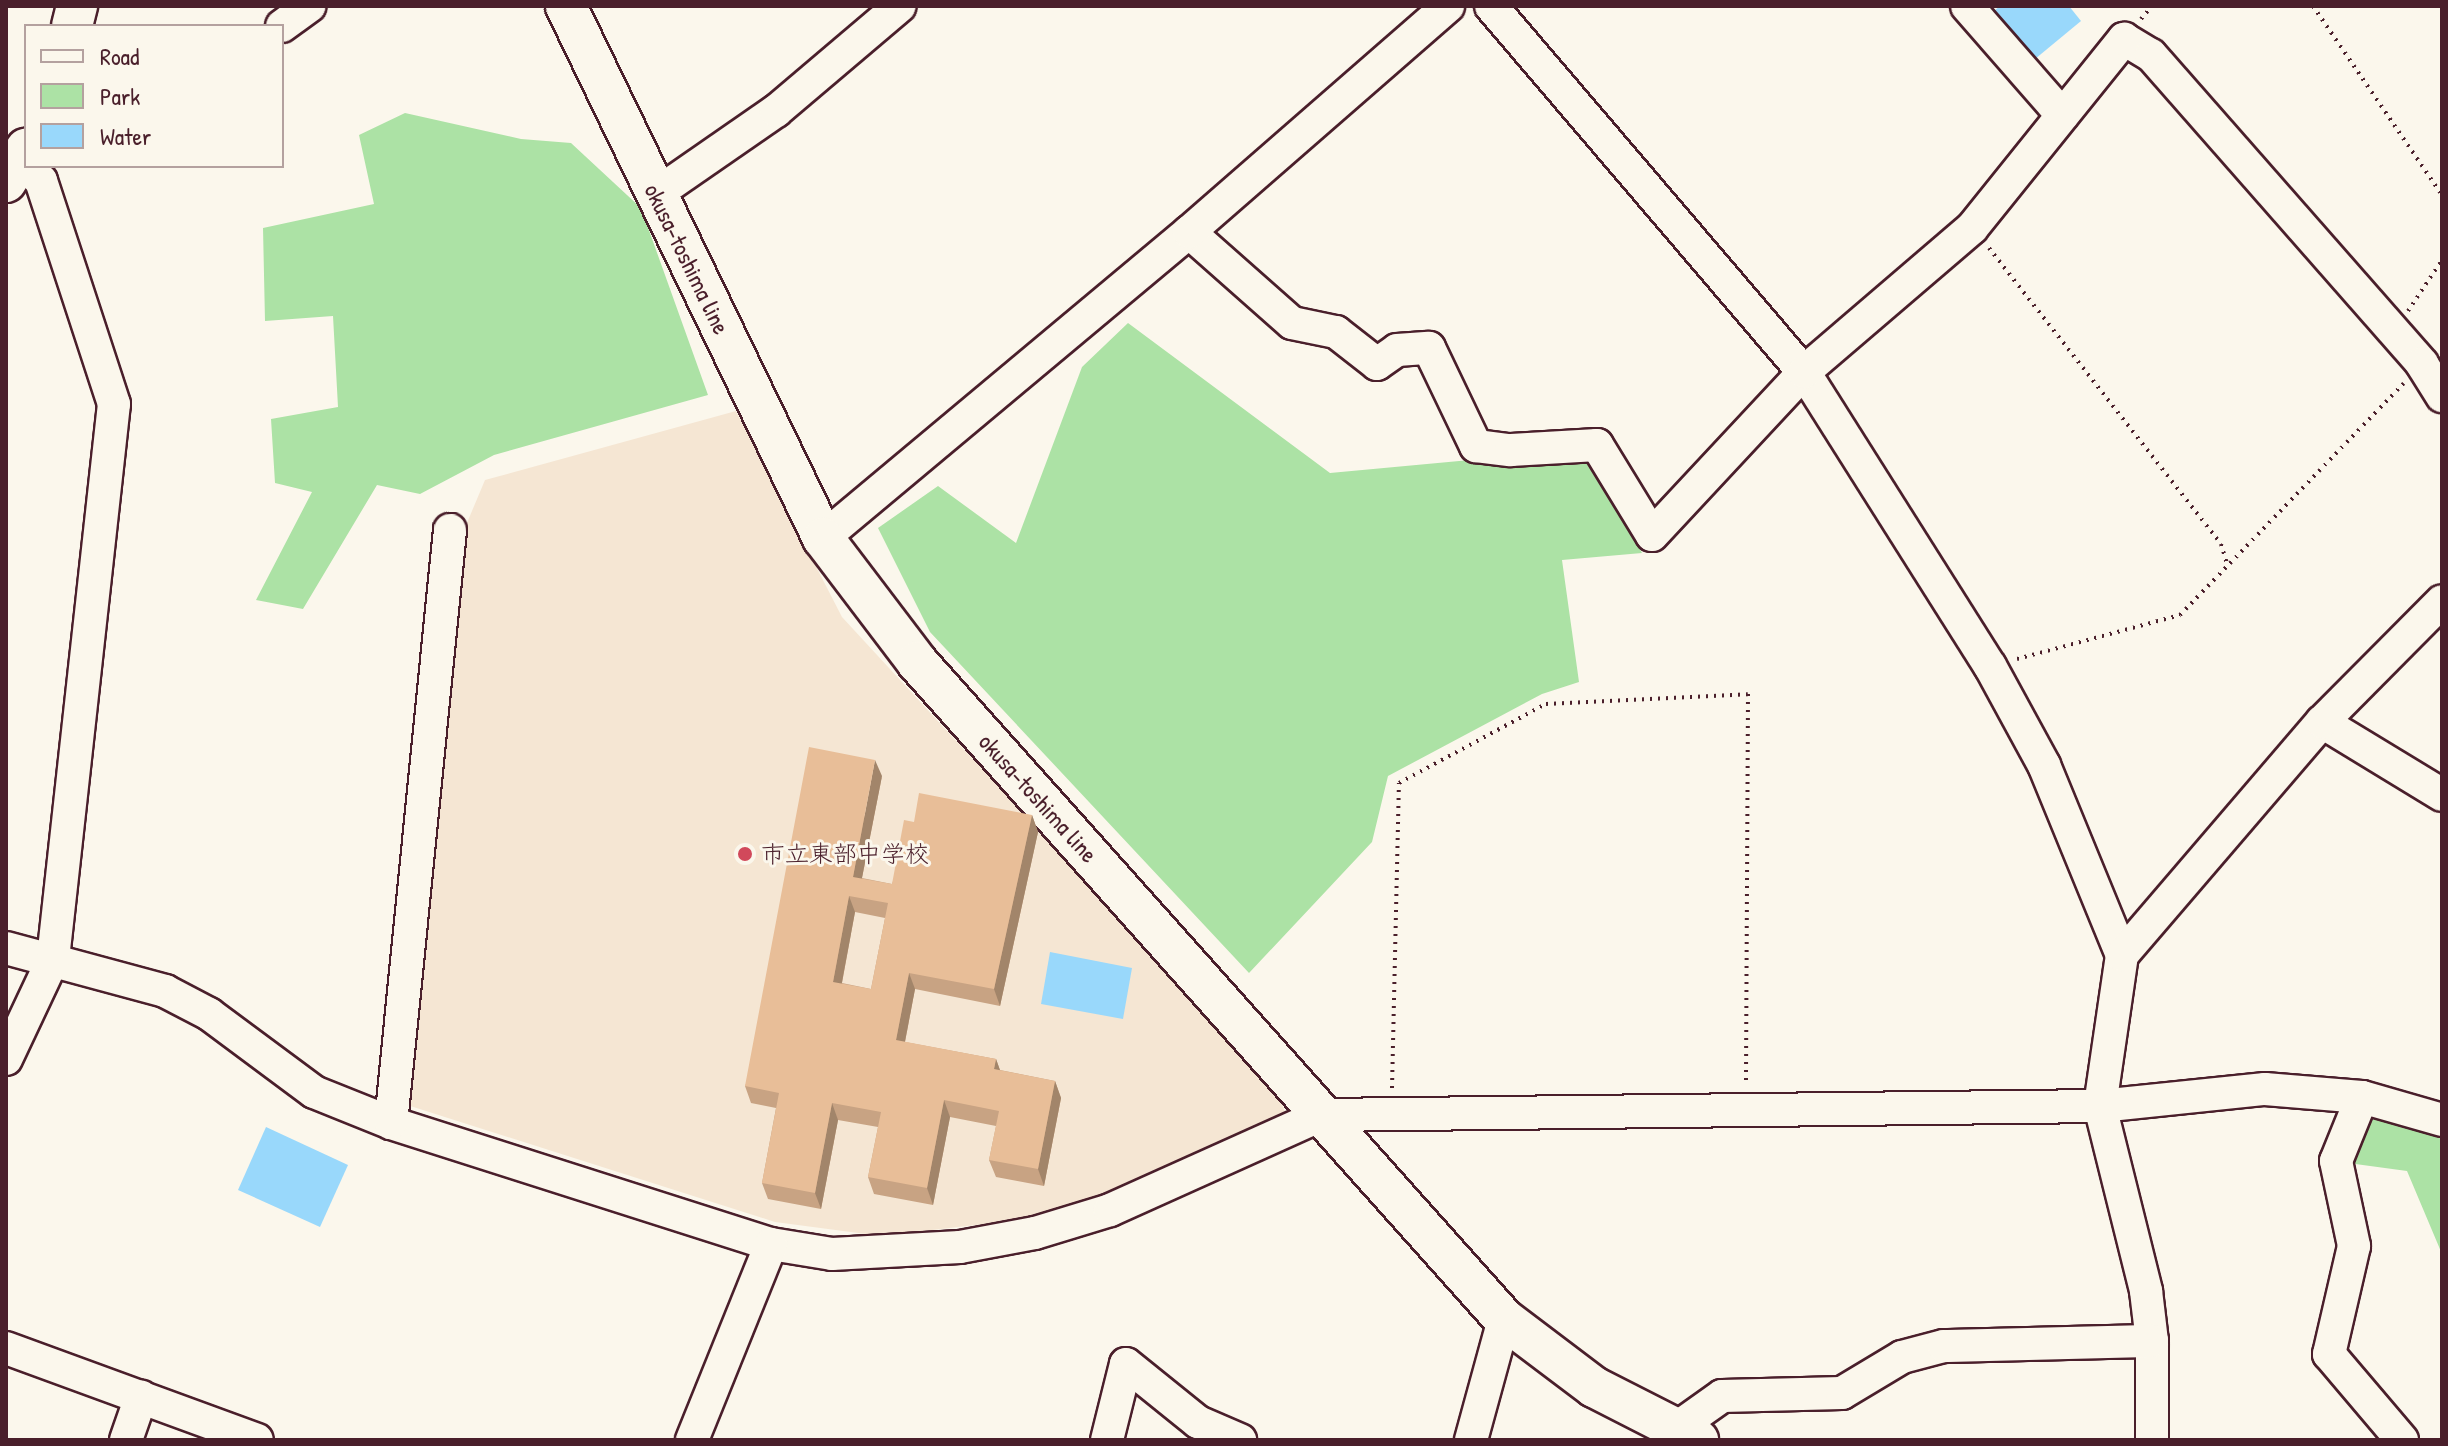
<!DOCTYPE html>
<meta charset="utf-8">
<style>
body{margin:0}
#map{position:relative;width:2448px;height:1446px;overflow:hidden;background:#fbf7ec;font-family:"Patrick Hand","Klee One",sans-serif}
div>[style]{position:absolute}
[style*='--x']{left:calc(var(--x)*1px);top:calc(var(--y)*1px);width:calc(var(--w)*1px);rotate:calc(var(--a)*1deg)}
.built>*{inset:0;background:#f5e6d3}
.green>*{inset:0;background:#ace2a5}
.water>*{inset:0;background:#99d8fb}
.path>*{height:4px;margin-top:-2px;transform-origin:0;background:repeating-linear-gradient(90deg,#4a1f2b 0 2px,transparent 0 8px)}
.roads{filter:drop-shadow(2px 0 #4a1f2b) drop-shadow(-2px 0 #4a1f2b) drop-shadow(0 2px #4a1f2b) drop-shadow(0 -2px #4a1f2b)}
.minor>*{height:32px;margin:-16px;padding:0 16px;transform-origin:16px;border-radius:16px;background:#fbf7ec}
.major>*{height:40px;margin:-20px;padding:0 20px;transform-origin:20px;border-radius:20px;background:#fbf7ec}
.wall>*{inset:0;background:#c8a383}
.shaded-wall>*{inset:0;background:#a2856a}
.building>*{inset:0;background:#e8be98}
.dots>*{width:22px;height:22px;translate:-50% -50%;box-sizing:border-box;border:4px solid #fbf7ec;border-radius:50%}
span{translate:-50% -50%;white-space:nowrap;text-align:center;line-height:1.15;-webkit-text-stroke:6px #fbf7ec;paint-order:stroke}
.street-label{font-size:24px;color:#4a1f2b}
.poi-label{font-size:24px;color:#4a1f2b}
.left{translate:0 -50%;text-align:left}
.frame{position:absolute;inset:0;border:8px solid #4a1f2b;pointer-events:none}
.legend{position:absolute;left:24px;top:24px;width:260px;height:144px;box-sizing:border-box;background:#fbf7ec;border:2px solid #b4a19f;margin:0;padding:10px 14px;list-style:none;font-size:24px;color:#4a1f2b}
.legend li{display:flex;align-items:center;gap:16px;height:40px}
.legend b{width:40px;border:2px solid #b4a19f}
</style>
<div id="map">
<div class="built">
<i style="clip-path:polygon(736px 411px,842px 617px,1279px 1091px,1285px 1113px,1176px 1170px,1027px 1219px,881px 1236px,775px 1222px,404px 1104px,464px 530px,485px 480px)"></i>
</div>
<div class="green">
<i style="clip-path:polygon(405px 113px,521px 139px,571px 143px,641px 208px,708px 395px,494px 455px,420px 494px,377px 485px,303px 609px,256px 600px,312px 492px,275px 483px,271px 419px,338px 407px,333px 316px,265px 321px,263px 228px,374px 204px,359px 135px)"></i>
<i style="clip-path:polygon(1128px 323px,1330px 473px,1470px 460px,1593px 462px,1642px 553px,1562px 560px,1579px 682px,1542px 694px,1388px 776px,1372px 842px,1249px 973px,930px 632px,878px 528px,938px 486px,1016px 543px,1082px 367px)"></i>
<i style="clip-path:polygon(2364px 1118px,2425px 1126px,2442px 1135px,2442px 1254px,2407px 1171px,2348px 1163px)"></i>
</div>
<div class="water">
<i style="clip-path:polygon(2000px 6px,2069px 6px,2081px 21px,2029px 64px,1988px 16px)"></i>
<i style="clip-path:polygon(1050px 952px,1132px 968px,1123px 1019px,1041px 1004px)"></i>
<i style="clip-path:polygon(266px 1127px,348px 1165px,320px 1227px,238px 1190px)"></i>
</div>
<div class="path">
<i style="--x:2313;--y:6;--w:229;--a:55.7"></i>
<i style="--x:2141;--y:19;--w:17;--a:-50"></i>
<i style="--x:1989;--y:248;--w:376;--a:51.9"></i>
<i style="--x:2221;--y:544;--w:21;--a:73"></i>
<i style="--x:2408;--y:311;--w:61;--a:-56.3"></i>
<i style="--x:2017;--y:659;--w:169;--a:-15.1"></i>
<i style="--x:2180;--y:615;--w:322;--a:-46"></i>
<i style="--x:1392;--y:1088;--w:305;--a:-88.7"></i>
<i style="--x:1399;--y:783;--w:167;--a:-28.3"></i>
<i style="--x:1546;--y:704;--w:202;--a:-2.8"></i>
<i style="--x:1748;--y:694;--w:389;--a:90.3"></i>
</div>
<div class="roads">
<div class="minor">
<i style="--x:1491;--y:6;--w:482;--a:49.5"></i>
<i style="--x:1804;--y:372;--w:348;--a:57.7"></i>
<i style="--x:1990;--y:666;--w:113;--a:61.4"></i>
<i style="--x:2044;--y:765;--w:205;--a:67.7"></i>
<i style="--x:2122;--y:955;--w:153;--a:98.3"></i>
<i style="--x:2100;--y:1106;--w:191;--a:76"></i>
<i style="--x:2146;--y:1291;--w:50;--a:83.2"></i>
<i style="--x:2152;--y:1341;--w:99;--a:90"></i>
<i style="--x:1967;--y:6;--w:145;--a:48.9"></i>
<i style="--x:282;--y:26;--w:34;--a:-36"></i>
<i style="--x:656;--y:194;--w:146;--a:-34.7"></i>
<i style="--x:776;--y:111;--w:162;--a:-40.3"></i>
<i style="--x:1189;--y:232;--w:137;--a:41.5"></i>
<i style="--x:1292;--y:323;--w:45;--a:11.6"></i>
<i style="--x:1336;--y:332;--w:52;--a:38"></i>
<i style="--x:1377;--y:364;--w:24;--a:-35"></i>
<i style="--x:1397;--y:350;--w:32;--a:-4"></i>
<i style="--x:1429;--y:348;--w:109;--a:64.4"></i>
<i style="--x:1476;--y:446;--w:35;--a:7"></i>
<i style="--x:1511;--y:450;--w:86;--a:-3.3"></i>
<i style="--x:1597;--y:445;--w:105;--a:58.6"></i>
<i style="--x:1652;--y:535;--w:223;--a:-47"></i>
<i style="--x:1804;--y:372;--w:221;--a:-40.6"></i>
<i style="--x:1972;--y:228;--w:243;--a:-51.2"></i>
<i style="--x:2124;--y:39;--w:31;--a:31"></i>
<i style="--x:2151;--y:55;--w:411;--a:48.7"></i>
<i style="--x:2422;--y:364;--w:38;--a:58"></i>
<i style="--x:823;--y:538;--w:477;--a:-39.9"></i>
<i style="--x:1189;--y:232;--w:344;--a:-41.1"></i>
<i style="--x:2322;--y:722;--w:140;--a:31.3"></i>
<i style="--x:6;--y:948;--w:165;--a:15.1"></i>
<i style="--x:165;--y:991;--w:50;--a:27.6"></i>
<i style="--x:209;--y:1014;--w:131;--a:36.6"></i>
<i style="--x:314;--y:1092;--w:83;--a:21.9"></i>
<i style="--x:391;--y:1123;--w:399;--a:17.7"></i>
<i style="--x:771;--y:1244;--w:62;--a:9.3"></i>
<i style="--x:832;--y:1254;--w:128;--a:-3.1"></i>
<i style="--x:960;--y:1247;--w:76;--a:-10.6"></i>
<i style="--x:1035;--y:1233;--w:78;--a:-17"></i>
<i style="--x:1110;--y:1210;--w:231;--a:-24.2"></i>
<i style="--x:1321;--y:1115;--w:779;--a:-0.66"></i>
<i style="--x:2100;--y:1106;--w:166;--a:-5.9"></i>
<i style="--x:2265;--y:1089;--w:97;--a:4.7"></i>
<i style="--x:2362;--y:1097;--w:83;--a:16"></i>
<i style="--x:2122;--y:955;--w:307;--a:-49.4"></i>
<i style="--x:2322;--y:722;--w:170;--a:-45.2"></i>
<i style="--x:6;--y:1059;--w:110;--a:-64.8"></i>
<i style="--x:53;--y:959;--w:558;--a:-83.73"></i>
<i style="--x:114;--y:404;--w:235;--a:-108.1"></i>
<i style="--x:41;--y:181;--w:28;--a:-135"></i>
<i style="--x:2362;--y:1097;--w:69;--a:112.1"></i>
<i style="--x:2336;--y:1161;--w:87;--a:78"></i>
<i style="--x:2354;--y:1246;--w:111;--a:103"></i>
<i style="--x:2329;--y:1354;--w:113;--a:49.7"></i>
<i style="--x:391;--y:1123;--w:596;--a:-84.32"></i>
<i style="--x:6;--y:1348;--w:267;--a:20.1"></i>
<i style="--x:1674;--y:1430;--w:59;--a:-35.3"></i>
<i style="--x:1722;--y:1396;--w:120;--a:-1.4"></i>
<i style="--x:1842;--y:1393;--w:70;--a:-31"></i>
<i style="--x:1902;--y:1357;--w:43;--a:-14.7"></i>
<i style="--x:1944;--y:1346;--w:208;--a:-1.4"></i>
<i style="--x:126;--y:1440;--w:46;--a:-70.8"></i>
<i style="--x:692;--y:1440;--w:211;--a:-68"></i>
<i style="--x:1107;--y:1440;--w:78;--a:-76"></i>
<i style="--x:1126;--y:1364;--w:92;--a:38.9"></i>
<i style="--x:1198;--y:1422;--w:46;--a:23.2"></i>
<i style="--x:1471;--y:1440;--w:125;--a:-74.7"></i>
</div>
<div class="major">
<i style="--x:566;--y:6;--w:591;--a:64.22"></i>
<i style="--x:823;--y:538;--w:156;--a:52.8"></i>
<i style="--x:917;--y:662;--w:881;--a:48.22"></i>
<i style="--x:1504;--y:1319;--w:113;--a:37.1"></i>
<i style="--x:1594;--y:1387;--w:117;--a:27"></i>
<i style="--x:72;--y:26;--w:21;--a:-76"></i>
<i style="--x:6;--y:182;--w:39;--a:-59"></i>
</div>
</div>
<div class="wall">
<i style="clip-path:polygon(evenodd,882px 776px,862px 878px,892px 884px,914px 822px,1032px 815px,1038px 832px,1000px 1006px,915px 989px,905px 1042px,996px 1059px,1000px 1070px,1055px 1081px,1061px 1098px,1044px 1186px,996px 1177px,989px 1160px,996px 1126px,950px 1117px,933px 1205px,874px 1194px,868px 1177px,878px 1127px,838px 1120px,821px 1209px,768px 1199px,762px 1183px,776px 1108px,751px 1103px,745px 1086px,882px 776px,855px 912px,885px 918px,871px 989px,842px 983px,855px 912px)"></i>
</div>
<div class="shaded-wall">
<i style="clip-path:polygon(875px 760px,882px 776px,859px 893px,853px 877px)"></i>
<i style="clip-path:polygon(1032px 815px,1038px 832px,1000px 1006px,994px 989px)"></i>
<i style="clip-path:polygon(849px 896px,855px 912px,839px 998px,833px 982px)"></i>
<i style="clip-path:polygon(909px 973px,915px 989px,902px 1057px,896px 1040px)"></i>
<i style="clip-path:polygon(996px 1059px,1002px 1076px,994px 1069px)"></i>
<i style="clip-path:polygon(1055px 1081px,1061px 1098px,1044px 1186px,1038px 1169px)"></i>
<i style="clip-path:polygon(944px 1100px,950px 1117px,933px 1205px,927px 1188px)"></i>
<i style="clip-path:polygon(832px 1103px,838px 1120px,821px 1209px,815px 1193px)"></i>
</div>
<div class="building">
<i style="clip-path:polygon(evenodd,809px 747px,875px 760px,853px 877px,892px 884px,904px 820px,914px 822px,919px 793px,1032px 815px,994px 989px,909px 973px,896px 1040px,996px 1059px,994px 1069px,1055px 1081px,1038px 1169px,989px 1160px,999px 1111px,944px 1100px,927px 1188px,868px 1177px,881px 1112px,832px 1103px,815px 1193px,762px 1183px,779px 1093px,745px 1086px,809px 747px,849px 896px,888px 903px,871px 989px,833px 982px,849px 896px)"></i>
</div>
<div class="dots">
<i style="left:745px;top:854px;background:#d1495b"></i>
</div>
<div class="street-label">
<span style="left:687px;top:259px;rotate:64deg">okusa-toshima line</span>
<span style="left:1038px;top:798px;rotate:48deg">okusa-toshima line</span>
</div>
<div class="poi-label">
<span class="left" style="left:761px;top:854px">市立東部中学校</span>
</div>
<div class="frame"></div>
<ul class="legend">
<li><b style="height:10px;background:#fbf7ec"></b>Road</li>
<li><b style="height:22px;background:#ace2a5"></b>Park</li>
<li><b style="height:22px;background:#99d8fb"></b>Water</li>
</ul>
</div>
